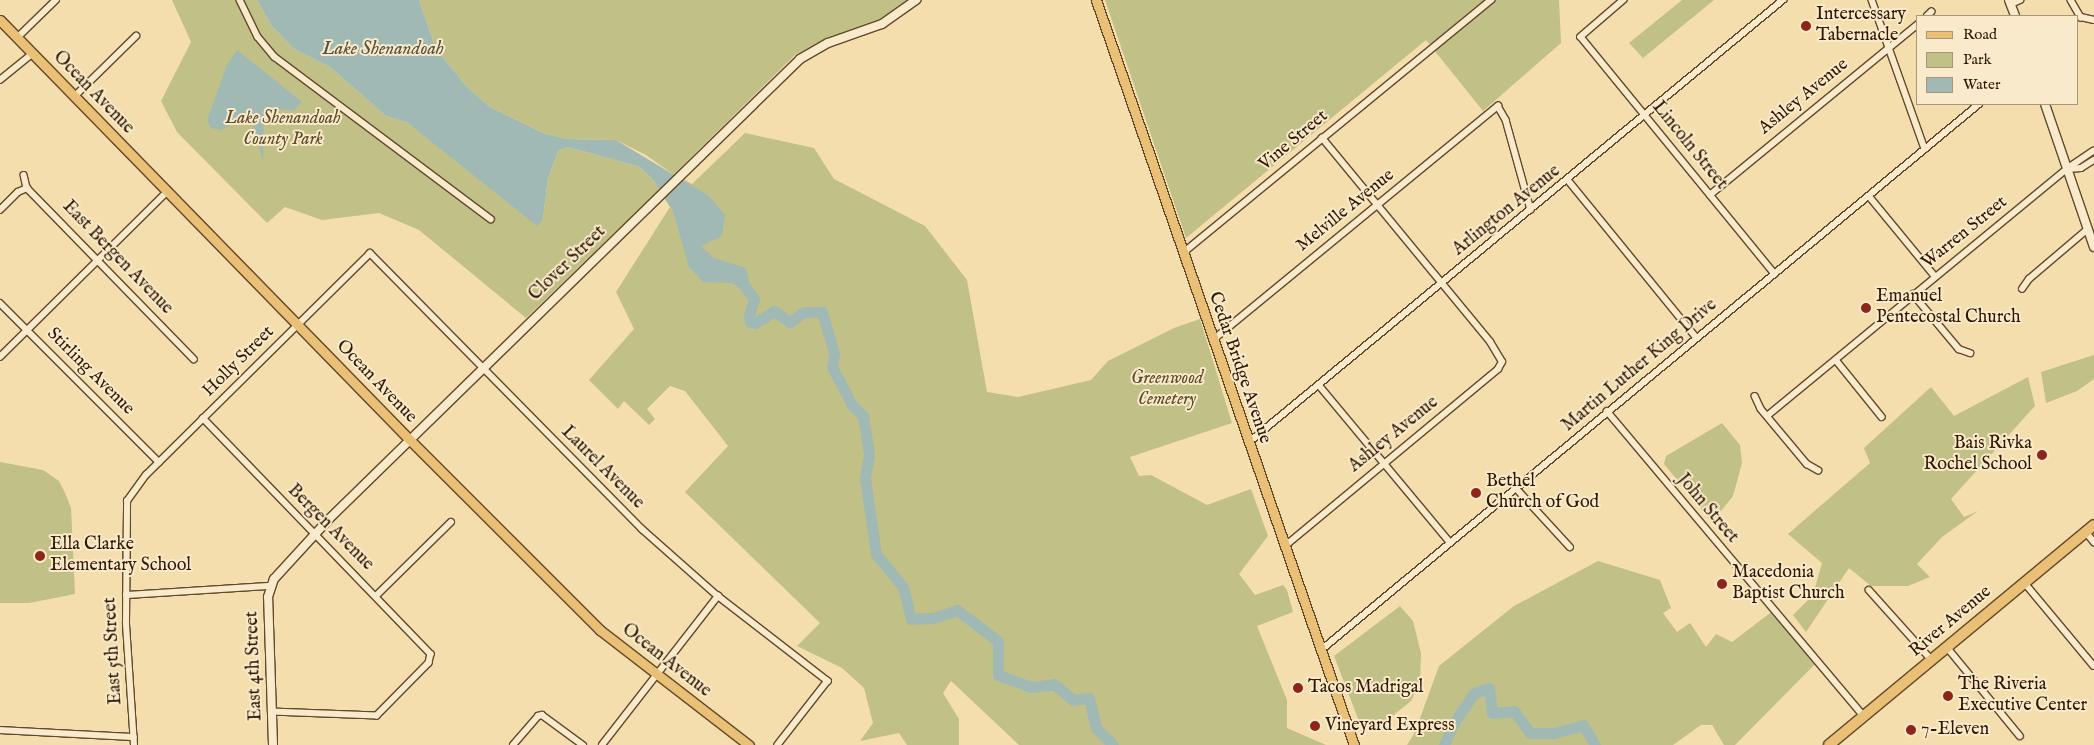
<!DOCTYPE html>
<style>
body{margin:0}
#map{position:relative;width:2094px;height:745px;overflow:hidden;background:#f5dead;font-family:"IM FELL English",serif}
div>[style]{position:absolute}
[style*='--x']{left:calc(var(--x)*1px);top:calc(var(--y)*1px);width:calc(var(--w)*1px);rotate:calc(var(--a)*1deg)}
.green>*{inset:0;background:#c1c086}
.water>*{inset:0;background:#a1b9b5}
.river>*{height:11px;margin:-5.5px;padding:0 5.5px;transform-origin:5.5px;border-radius:5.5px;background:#a1b9b5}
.roads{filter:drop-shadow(1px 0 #62492c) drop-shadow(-1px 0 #62492c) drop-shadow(0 1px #62492c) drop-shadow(0 -1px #62492c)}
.street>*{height:5.5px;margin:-2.75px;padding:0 2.75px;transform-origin:2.75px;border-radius:2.75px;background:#f8eaca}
.secondary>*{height:8px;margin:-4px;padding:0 4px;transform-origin:4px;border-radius:4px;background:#f8eaca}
.primary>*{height:9px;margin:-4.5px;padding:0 4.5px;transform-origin:4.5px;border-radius:4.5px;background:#eabf76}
.highway>*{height:10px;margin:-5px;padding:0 5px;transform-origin:5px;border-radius:5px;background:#eabf76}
.dots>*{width:14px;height:14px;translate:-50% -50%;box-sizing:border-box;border:2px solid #f8eaca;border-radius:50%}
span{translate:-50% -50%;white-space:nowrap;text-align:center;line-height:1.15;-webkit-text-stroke:4px #f8eaca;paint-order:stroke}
.poi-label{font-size:18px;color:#311701}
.left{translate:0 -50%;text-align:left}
.right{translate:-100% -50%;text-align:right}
.street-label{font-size:18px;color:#311701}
.park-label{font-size:18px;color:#5c4a29;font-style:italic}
.water-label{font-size:19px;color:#585040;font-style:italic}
.legend{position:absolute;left:1916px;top:15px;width:162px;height:90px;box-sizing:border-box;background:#f8eaca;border:1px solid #a8967a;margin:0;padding:6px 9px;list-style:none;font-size:15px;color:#311701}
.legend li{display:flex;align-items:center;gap:10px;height:25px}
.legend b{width:25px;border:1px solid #a8967a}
</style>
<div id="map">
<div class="green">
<i style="clip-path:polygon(172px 0,257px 0,271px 25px,294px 49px,330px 67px,386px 116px,408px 123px,543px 219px,548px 179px,558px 151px,568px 147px,640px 167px,655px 182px,688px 185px,646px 155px,616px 140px,567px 139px,543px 133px,490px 107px,468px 88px,436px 49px,419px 0,916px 0,895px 16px,813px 51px,796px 54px,674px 174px,692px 184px,745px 133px,814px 148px,834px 179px,925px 226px,967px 280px,987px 392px,1018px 397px,1091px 380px,1108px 361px,1174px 328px,1200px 319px,1232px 423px,1130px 457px,1139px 476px,1151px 475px,1207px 505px,1251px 489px,1268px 536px,1239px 574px,1255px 595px,1283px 585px,1287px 590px,1293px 612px,1257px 626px,1287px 700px,1287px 728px,1326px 745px,1019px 745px,951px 681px,943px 693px,959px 719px,959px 745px,907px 745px,899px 733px,860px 741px,873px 723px,864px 688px,842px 668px,797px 646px,820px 623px,685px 492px,728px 446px,685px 391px,670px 386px,647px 409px,655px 419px,649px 425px,624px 401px,618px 409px,589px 380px,634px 329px,616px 292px,670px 207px,659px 190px,526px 318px,419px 230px,379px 213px,322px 220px,285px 207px,267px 223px,177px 132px,161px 101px,191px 42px)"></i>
<i style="clip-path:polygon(1105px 0,1559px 0,1561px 43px,1483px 111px,1426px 40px,1186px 238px)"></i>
<i style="clip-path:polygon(1682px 0,1714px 0,1643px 58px,1629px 43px)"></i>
<i style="clip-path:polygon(2094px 355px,2094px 379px,2077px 391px,2046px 403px,2041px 372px)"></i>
<i style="clip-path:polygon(2028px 377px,2035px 406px,1951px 499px,1964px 517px,1978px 511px,1942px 537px,1917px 564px,1930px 577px,1908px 586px,1871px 586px,1849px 568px,1806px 632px,1793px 615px,1813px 595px,1822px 563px,1788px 534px,1870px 463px,1864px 448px,1931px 387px,1954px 416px)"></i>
<i style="clip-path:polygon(1722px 423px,1740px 445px,1742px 463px,1733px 496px,1712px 522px,1664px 464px,1666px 456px)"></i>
<i style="clip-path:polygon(0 462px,43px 470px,59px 481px,65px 493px,71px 508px,75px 594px,29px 603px,0 603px)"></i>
<i style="clip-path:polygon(1598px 561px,1660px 580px,1671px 608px,1663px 613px,1677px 632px,1690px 623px,1706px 647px,1716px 634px,1732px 642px,1774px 610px,1820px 659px,1735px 745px,1724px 745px,1712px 725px,1701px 725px,1673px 745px,1407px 745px,1415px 732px,1439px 666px,1514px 606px)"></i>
<i style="clip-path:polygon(1400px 606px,1413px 621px,1421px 653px,1420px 682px,1411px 701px,1390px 718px,1362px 729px,1334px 656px)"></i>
</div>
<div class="water">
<i style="clip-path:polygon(257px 0,419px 0,436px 49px,468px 88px,490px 107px,543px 133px,567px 139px,616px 140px,709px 196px,725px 215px,722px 236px,701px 246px,714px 258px,746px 268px,753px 298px,732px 283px,703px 282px,689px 267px,673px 211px,655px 182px,640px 167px,568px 147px,558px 151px,548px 179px,543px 219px,537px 226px,408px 123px,386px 116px,330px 67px,294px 49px,271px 25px)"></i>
<i style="clip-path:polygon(237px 50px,302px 102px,294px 111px,264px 107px,263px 162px,253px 124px,245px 117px,221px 130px,211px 128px,207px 120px,227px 65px)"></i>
</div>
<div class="river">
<i style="--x:744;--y:285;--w:17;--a:54"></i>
<i style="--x:754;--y:299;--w:17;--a:107"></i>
<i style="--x:749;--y:315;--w:7;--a:82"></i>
<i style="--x:750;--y:322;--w:5;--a:11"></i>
<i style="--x:755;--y:323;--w:22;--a:-32"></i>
<i style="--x:774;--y:311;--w:19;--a:35"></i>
<i style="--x:790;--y:322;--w:17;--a:-36"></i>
<i style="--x:804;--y:312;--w:18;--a:0"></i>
<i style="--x:822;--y:312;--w:43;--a:73.7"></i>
<i style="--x:834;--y:353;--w:14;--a:98"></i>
<i style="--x:832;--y:367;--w:43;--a:62.2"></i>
<i style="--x:852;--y:405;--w:16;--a:45"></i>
<i style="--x:863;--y:416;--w:39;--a:81"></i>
<i style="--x:869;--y:455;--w:23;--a:100"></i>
<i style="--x:865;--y:478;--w:77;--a:81.8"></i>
<i style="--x:876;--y:554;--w:43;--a:50.7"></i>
<i style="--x:903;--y:587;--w:33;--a:76"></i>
<i style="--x:911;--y:619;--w:22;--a:-3"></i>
<i style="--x:933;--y:618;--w:25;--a:-18"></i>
<i style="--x:957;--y:610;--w:51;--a:37.1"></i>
<i style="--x:998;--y:641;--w:34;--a:90"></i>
<i style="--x:998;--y:675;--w:35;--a:20"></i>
<i style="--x:1031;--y:687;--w:23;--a:-7"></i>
<i style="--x:1054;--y:684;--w:25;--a:40"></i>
<i style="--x:1073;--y:700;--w:16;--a:-7"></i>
<i style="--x:1089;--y:698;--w:31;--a:77"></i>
<i style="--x:1096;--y:728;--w:24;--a:45"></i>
<i style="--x:1444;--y:745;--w:23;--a:-67"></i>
<i style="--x:1453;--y:724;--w:37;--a:-56"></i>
<i style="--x:1474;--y:693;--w:16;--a:-18"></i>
<i style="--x:1489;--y:688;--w:25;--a:83"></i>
<i style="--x:1492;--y:713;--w:22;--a:-5"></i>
<i style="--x:1514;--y:711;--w:27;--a:54"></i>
<i style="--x:1530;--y:733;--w:24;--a:0"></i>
<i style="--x:1554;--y:733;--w:30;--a:-15"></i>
<i style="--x:1583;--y:725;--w:23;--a:59"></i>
</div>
<div class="roads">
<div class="street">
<i style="--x:240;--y:0;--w:41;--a:64.1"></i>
<i style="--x:258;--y:37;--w:26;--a:50"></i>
<i style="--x:275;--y:57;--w:270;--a:36.9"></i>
<i style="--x:1624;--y:0;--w:57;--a:139.3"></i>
<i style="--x:1581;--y:37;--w:306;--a:50.7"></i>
<i style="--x:1872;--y:0;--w:158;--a:70.4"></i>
<i style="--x:2071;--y:0;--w:20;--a:60"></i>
<i style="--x:2081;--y:17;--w:13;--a:13"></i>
<i style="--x:2011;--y:4;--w:10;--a:-24"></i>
<i style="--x:1927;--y:16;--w:6;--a:-45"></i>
<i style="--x:17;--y:38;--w:54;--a:-44.3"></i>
<i style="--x:0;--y:80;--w:41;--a:-39.1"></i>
<i style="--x:74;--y:97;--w:87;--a:-44.5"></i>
<i style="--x:2094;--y:151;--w:32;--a:146"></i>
<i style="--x:2067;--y:169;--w:14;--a:-4"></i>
<i style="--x:2081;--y:168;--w:15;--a:-32"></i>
<i style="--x:24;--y:175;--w:13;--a:77"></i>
<i style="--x:27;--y:188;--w:239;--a:45.7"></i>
<i style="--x:1568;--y:180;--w:203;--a:50.8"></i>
<i style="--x:1710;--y:195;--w:269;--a:-39.4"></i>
<i style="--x:1869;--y:196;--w:104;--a:50.5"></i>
<i style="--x:0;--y:210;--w:25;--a:-45"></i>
<i style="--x:18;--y:192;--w:10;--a:-24"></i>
<i style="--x:1183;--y:253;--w:399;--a:-39.4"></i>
<i style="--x:2022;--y:289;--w:12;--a:-55"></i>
<i style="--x:2029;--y:279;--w:77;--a:-40.3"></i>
<i style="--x:1913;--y:294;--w:72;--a:50.1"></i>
<i style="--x:1959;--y:349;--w:12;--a:20"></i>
<i style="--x:0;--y:303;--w:225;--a:45"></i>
<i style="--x:1213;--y:340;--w:369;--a:-39.4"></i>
<i style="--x:1498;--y:106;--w:16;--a:60"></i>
<i style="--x:1506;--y:120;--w:93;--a:74.5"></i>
<i style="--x:0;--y:357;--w:235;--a:-44.7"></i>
<i style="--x:1836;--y:360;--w:73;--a:51.1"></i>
<i style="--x:1319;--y:385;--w:204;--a:50.2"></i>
<i style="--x:1755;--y:396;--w:14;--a:65"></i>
<i style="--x:1761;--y:409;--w:72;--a:50.1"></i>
<i style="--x:1807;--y:464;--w:13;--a:29"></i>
<i style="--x:1607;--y:411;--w:399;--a:49.9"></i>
<i style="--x:1767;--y:416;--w:389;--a:-39.5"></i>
<i style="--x:203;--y:418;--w:328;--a:46"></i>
<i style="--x:431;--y:654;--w:9;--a:103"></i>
<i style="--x:429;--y:663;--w:74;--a:134.5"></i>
<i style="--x:377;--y:716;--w:105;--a:-177.8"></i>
<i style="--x:1248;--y:443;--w:695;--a:-39.63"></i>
<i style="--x:1516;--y:488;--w:80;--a:47.5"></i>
<i style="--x:2086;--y:532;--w:13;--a:51"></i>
<i style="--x:1285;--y:546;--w:277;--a:-39.7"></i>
<i style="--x:1498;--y:369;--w:8;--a:-60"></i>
<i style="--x:1502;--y:362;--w:23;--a:-121"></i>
<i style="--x:1490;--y:342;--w:264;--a:-129.5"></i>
<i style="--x:2024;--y:582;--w:109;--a:50.2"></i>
<i style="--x:1869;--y:590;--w:93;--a:48.1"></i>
<i style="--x:126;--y:595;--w:143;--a:-3.6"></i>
<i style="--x:376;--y:596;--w:105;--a:-44.6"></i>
<i style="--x:1947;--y:647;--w:115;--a:50.6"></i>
<i style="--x:1320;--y:651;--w:856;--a:-39.69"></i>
<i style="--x:0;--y:730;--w:134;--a:3"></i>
<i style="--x:134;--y:745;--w:122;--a:-93.8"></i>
<i style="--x:126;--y:623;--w:122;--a:-89.5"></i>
<i style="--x:127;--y:501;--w:32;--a:-54"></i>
<i style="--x:146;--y:475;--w:315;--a:-44.7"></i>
<i style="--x:370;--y:253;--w:388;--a:45.4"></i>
<i style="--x:642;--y:529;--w:101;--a:41.4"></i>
<i style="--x:718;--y:596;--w:139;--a:37.7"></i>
<i style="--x:828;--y:681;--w:81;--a:128"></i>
<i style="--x:513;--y:745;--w:38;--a:-49"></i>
<i style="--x:538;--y:716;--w:4;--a:-14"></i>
<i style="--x:542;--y:715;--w:51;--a:36.2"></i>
<i style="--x:602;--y:745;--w:189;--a:-52.1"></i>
</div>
<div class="secondary">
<i style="--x:2009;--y:0;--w:17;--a:69"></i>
<i style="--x:2045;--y:104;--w:151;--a:71.1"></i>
<i style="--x:273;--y:745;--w:148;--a:-91.9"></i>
<i style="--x:268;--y:597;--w:19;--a:-72"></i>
<i style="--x:274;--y:579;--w:81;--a:-47.5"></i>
<i style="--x:329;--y:519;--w:658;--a:-44.32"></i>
<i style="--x:800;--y:59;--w:32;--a:-30"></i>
<i style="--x:828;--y:43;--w:57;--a:-19.4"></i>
<i style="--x:882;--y:24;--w:42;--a:-35.2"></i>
</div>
<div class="primary">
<i style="--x:1096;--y:0;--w:788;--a:70.9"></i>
<i style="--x:0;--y:20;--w:587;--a:45.69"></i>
<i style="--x:410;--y:440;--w:269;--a:45"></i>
<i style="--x:600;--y:630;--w:188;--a:37.7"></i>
</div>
<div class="highway">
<i style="--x:1829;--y:745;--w:344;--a:-39.7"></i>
</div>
</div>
<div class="dots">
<i style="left:1806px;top:26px;background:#8f2418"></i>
<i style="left:1866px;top:308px;background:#8f2418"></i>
<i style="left:2042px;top:455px;background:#8f2418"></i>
<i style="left:1476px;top:493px;background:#8f2418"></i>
<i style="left:40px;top:556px;background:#8f2418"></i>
<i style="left:1722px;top:584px;background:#8f2418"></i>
<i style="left:1298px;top:688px;background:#8f2418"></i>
<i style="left:1948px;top:696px;background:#8f2418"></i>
<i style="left:1315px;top:726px;background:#8f2418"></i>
<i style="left:1911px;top:730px;background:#8f2418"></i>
</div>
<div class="poi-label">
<span class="left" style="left:1816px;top:26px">Intercessary<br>Tabernacle</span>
<span class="left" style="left:1876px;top:308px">Emanuel<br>Pentecostal Church</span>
<span class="right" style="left:2032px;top:455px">Bais Rivka<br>Rochel School</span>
<span class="left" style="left:1486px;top:493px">Bethel<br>Church of God</span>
<span class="left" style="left:50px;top:556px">Ella Clarke<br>Elementary School</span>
<span class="left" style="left:1732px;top:584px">Macedonia<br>Baptist Church</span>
<span class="left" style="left:1958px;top:696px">The Riveria<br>Executive Center</span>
<span class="left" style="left:1308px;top:688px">Tacos Madrigal</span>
<span class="left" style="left:1325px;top:726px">Vineyard Express</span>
<span class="left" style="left:1921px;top:730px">7-Eleven</span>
</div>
<div class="street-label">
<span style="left:93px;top:93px;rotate:46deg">Ocean Avenue</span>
<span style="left:1804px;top:97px;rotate:-39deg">Ashley Avenue</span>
<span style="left:1294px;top:141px;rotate:-40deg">Vine Street</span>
<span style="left:1689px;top:146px;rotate:51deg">Lincoln Street</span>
<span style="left:1346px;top:211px;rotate:-39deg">Melville Avenue</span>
<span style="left:1507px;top:211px;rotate:-39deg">Arlington Avenue</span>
<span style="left:1965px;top:233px;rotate:-39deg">Warren Street</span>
<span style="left:117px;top:258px;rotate:46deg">East Bergen Avenue</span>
<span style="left:568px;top:264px;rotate:-44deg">Clover Street</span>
<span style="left:239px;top:362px;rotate:-45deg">Holly Street</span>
<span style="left:1640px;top:366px;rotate:-40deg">Martin Luther King Drive</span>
<span style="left:1239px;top:368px;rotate:71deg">Cedar Bridge Avenue</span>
<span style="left:90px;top:372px;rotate:45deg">Stirling Avenue</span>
<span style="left:376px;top:382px;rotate:46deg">Ocean Avenue</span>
<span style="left:1394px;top:435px;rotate:-39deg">Ashley Avenue</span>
<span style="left:602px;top:468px;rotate:45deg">Laurel Avenue</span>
<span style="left:1707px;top:509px;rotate:50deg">John Street</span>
<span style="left:330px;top:528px;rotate:45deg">Bergen Avenue</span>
<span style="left:1951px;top:622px;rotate:-40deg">River Avenue</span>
<span style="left:114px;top:651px;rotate:-93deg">East 5th Street</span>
<span style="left:666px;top:661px;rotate:38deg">Ocean Avenue</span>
<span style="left:255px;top:666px;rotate:-92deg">East 4th Street</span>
</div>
<div class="park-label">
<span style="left:283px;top:130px">Lake Shenandoah<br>County Park</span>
<span style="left:1167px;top:390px">Greenwood<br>Cemetery</span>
</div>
<div class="water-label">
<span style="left:383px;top:50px">Lake Shenandoah</span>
</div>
<ul class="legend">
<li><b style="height:6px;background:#eabf76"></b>Road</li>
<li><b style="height:14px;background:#c1c086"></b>Park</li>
<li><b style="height:14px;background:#a1b9b5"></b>Water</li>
</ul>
</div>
